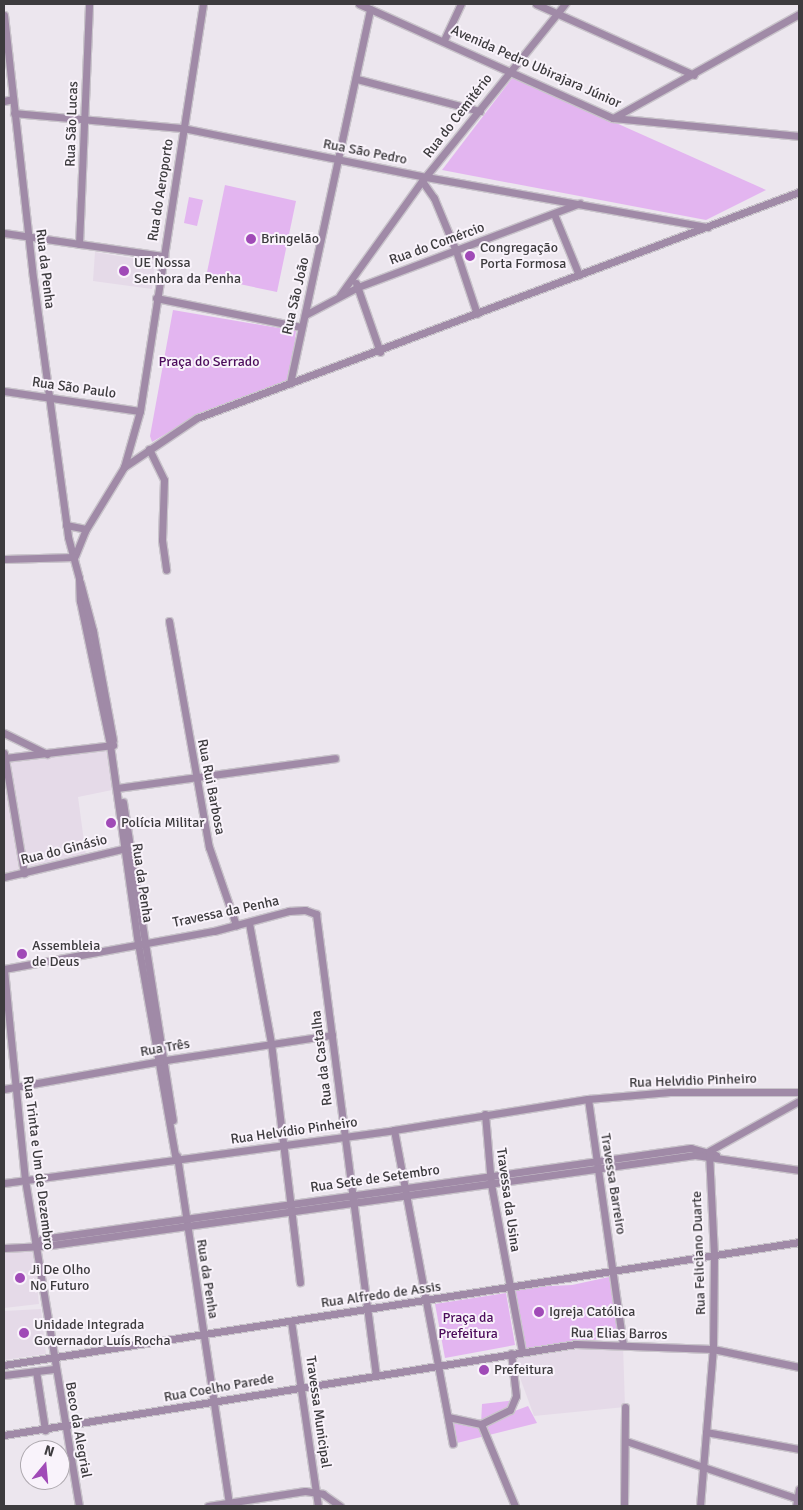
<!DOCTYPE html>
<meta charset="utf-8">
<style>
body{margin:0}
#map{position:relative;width:803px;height:1510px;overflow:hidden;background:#ece6ee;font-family:Signika,sans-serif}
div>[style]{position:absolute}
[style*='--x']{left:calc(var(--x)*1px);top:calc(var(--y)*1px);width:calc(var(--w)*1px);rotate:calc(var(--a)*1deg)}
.built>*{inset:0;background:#e5dae8}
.green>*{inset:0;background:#e3b5f0}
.roads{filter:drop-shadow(1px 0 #c9c4cb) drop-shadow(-1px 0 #c9c4cb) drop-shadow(0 1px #c9c4cb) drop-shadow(0 -1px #c9c4cb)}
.minor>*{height:7px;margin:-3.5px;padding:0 3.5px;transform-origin:3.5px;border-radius:3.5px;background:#a08aa7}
.dots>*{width:14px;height:14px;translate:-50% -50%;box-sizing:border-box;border:2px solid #f9f3fb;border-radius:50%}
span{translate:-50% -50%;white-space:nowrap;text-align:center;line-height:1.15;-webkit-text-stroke:4px #f9f3fb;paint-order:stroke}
.street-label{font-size:14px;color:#3d3b3e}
.poi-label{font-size:14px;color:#3d3b3e}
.left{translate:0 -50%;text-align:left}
.park-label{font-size:14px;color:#4c0c5c}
.frame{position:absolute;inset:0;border:5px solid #3d3b3e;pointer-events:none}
.north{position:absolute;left:20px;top:1440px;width:50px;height:50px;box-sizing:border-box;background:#f9f3fb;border:1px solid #aea9af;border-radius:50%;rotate:17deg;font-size:14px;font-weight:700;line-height:20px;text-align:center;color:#3d3b3e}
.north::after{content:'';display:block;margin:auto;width:18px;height:22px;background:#a04ab7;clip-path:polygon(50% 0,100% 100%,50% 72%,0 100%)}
</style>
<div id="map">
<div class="built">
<i style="clip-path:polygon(95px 252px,155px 262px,152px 289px,93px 281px)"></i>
<i style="clip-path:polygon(4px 741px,7px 759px,110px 749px,117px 789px,78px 797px,86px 856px,4px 876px)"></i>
<i style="clip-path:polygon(33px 1248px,39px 1304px,4px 1308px,4px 1251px)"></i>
<i style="clip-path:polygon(41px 1309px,46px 1354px,4px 1360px,4px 1311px)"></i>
<i style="clip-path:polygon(623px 1345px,625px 1407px,534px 1416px,511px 1353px)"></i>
</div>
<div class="green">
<i style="clip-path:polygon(513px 77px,766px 190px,706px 220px,442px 170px)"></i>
<i style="clip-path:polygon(225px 185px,296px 201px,277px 292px,206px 277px)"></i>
<i style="clip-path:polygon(189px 197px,203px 200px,197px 226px,184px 223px)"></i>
<i style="clip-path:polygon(173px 310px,296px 331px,290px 380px,203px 412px,152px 442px,150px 436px)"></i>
<i style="clip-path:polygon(609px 1277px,619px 1336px,522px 1351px,508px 1288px,572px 1285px)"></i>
<i style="clip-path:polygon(506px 1293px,515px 1345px,445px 1358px,435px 1304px)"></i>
<i style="clip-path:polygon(516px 1400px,510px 1410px,491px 1420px,528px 1406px,537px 1423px,453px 1444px,448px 1417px,481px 1424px,482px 1404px)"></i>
</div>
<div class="roads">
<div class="minor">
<i style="--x:359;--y:4;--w:278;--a:24.2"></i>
<i style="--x:613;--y:118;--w:187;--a:5.5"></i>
<i style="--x:536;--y:4;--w:173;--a:24.2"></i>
<i style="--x:4;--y:15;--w:257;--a:83.7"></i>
<i style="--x:32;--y:270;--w:269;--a:82.3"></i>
<i style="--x:68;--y:537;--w:42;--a:75"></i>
<i style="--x:79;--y:578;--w:23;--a:88"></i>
<i style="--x:80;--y:601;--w:147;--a:78.2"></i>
<i style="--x:110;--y:745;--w:200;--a:82"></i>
<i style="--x:138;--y:943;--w:220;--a:80.1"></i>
<i style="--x:444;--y:40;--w:40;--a:-65"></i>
<i style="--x:357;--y:79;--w:127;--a:14.6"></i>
<i style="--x:4;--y:101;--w:9;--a:-13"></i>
<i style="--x:14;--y:113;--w:170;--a:5.1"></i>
<i style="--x:183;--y:128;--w:248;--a:11.4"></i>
<i style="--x:426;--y:177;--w:286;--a:10.1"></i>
<i style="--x:613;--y:118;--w:213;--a:-29.2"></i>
<i style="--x:422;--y:181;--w:21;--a:55"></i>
<i style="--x:434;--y:198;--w:57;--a:67.5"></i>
<i style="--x:456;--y:251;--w:66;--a:71.6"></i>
<i style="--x:554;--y:214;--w:66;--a:67.7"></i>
<i style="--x:4;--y:233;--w:162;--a:8.2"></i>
<i style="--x:79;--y:244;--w:240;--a:-87.6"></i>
<i style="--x:356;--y:283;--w:73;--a:70.8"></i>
<i style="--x:340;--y:295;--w:140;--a:-54.3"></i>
<i style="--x:422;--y:181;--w:228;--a:-51.1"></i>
<i style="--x:156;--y:298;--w:148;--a:11.3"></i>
<i style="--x:305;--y:315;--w:60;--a:-27.8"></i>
<i style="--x:358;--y:287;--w:237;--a:-20.7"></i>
<i style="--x:290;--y:383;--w:382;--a:-77.9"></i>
<i style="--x:4;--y:391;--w:137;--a:8.4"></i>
<i style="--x:149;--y:449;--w:34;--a:64"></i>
<i style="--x:164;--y:480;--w:60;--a:91.9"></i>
<i style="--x:162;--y:540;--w:30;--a:82"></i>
<i style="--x:124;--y:467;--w:58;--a:-74.1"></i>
<i style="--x:140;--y:411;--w:412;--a:-81.2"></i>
<i style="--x:66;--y:525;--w:20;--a:11"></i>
<i style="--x:75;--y:556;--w:27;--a:-68"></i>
<i style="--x:85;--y:531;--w:75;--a:-58.6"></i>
<i style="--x:124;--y:467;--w:88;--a:-33.9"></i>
<i style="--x:197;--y:418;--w:643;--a:-20.58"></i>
<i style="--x:4;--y:559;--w:70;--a:-1.6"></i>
<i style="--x:80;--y:582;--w:51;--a:75.1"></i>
<i style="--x:93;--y:631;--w:111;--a:79.6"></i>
<i style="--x:169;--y:621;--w:230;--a:80"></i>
<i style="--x:209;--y:847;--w:83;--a:70.9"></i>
<i style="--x:4;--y:733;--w:48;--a:26"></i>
<i style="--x:4;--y:753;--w:122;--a:80.5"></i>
<i style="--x:5;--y:758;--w:109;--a:-6.9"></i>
<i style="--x:117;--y:788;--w:220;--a:-7.8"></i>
<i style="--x:123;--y:802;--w:322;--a:81.1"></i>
<i style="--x:4;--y:877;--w:126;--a:-13.3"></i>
<i style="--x:249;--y:923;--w:122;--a:79.6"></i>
<i style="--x:271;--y:1043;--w:241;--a:83.1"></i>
<i style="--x:4;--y:1089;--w:165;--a:-10.1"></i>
<i style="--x:166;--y:1060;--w:168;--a:-8.6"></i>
<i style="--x:588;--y:1099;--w:248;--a:81.9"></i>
<i style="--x:485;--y:1114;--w:70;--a:85.1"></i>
<i style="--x:491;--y:1184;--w:170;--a:79.5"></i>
<i style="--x:394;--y:1130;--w:319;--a:79.4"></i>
<i style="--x:709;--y:1151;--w:103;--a:-29.1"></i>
<i style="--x:177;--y:1156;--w:354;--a:81.5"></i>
<i style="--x:4;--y:1183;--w:394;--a:-7.7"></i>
<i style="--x:394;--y:1130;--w:196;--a:-9.1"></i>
<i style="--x:588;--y:1099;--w:82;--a:-4.9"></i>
<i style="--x:670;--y:1092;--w:129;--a:0"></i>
<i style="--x:35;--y:1244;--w:9;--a:-36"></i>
<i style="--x:42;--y:1239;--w:655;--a:-7.98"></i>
<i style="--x:691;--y:1148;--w:26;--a:16"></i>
<i style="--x:4;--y:1248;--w:40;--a:-2.9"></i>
<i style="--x:44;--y:1246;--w:657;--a:-7.96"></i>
<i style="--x:695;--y:1155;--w:105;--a:8.2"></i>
<i style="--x:291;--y:1321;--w:187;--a:81.7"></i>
<i style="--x:4;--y:1365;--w:804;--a:-8.79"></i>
<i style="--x:36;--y:1371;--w:60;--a:81.3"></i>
<i style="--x:4;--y:1375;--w:50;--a:-6.8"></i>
<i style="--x:448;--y:1417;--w:34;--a:12"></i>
<i style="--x:481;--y:1424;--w:32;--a:-26"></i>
<i style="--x:510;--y:1410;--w:15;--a:-67"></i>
<i style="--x:516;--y:1396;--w:43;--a:-96.6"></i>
<i style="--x:481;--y:1424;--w:89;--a:67.5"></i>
<i style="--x:706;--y:1432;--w:95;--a:10.4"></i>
<i style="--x:4;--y:1435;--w:579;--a:-9.04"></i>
<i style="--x:576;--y:1344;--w:137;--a:2.1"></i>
<i style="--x:713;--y:1349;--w:88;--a:11.8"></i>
<i style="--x:626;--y:1441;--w:182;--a:18.6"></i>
<i style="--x:79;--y:1506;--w:330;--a:-99.4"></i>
<i style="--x:25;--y:1180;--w:212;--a:-95.7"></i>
<i style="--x:4;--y:969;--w:213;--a:-10.3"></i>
<i style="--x:214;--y:931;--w:78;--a:-14.9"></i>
<i style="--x:289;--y:911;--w:16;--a:-4"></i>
<i style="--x:305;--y:910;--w:12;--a:20"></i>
<i style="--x:316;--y:914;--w:464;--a:82.6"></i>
<i style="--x:208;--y:1506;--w:98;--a:-8.8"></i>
<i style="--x:305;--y:1491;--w:18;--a:9"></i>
<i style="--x:323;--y:1494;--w:21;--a:35"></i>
<i style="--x:624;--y:1506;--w:99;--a:-89.4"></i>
<i style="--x:700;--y:1506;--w:158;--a:-85.3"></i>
<i style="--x:713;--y:1349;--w:94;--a:-89.4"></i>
<i style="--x:714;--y:1255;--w:103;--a:-92.8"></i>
<i style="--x:796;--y:1506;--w:17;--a:-80"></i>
</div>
</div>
<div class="dots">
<i style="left:251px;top:239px;background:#a04ab7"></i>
<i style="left:470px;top:256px;background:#a04ab7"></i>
<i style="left:124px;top:271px;background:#a04ab7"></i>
<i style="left:111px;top:823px;background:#a04ab7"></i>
<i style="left:22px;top:954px;background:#a04ab7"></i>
<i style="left:20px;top:1278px;background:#a04ab7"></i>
<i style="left:539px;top:1312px;background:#a04ab7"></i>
<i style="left:24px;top:1333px;background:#a04ab7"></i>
<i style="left:484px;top:1370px;background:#a04ab7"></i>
</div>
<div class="street-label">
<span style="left:536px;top:67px;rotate:24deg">Avenida Pedro Ubirajara Júnior</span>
<span style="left:458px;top:116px;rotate:-52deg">Rua do Cemitério</span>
<span style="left:72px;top:124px;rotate:-88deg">Rua São Lucas</span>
<span style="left:365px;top:152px;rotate:11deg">Rua São Pedro</span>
<span style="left:161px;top:190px;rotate:-81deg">Rua do Aeroporto</span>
<span style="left:437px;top:244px;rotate:-20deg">Rua do Comércio</span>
<span style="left:45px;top:269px;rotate:83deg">Rua da Penha</span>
<span style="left:296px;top:296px;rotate:-77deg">Rua São João</span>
<span style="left:74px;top:388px;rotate:8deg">Rua São Paulo</span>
<span style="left:211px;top:787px;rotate:79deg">Rua Rui Barbosa</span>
<span style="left:64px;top:850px;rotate:-14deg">Rua do Ginásio</span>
<span style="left:142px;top:883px;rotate:82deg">Rua da Penha</span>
<span style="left:226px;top:912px;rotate:-12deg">Travessa da Penha</span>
<span style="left:165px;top:1048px;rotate:-10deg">Rua Três</span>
<span style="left:322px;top:1058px;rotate:-97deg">Rua da Castalha</span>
<span style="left:693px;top:1081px;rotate:-2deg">Rua Helvidio Pinheiro</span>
<span style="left:294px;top:1131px;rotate:-8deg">Rua Helvídio Pinheiro</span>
<span style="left:38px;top:1163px;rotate:83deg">Rua Trinta e Um de Dezembro</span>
<span style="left:375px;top:1179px;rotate:-8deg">Rua Sete de Setembro</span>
<span style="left:613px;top:1184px;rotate:81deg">Travessa Barreiro</span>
<span style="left:508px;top:1200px;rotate:82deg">Travessa da Usina</span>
<span style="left:699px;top:1253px;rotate:-92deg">Rua Feliciano Duarte</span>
<span style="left:207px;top:1279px;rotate:81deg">Rua da Penha</span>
<span style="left:381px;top:1295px;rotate:-8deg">Rua Alfredo de Assis</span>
<span style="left:619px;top:1334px;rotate:1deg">Rua Elias Barros</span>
<span style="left:219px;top:1388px;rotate:-10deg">Rua Coelho Parede</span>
<span style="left:318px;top:1412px;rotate:82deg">Travessa Municipal</span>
<span style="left:78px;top:1430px;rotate:80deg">Beco da Alegrial</span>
</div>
<div class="poi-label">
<span class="left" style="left:261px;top:239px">Bringelão</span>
<span class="left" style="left:480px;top:256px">Congregação<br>Porta Formosa</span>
<span class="left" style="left:134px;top:271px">UE Nossa<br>Senhora da Penha</span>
<span class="left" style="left:121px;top:823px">Polícia Militar</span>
<span class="left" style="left:32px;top:954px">Assembleia<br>de Deus</span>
<span class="left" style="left:30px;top:1278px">Ji De Olho<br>No Futuro</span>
<span class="left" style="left:549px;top:1312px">Igreja Católica</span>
<span class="left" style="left:34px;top:1333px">Unidade Integrada<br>Governador Luís Rocha</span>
<span class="left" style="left:494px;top:1370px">Prefeitura</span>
</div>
<div class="park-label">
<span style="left:209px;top:362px">Praça do Serrado</span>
<span style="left:468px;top:1326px">Praça da<br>Prefeitura</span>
</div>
<div class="frame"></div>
<div class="north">N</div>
</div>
